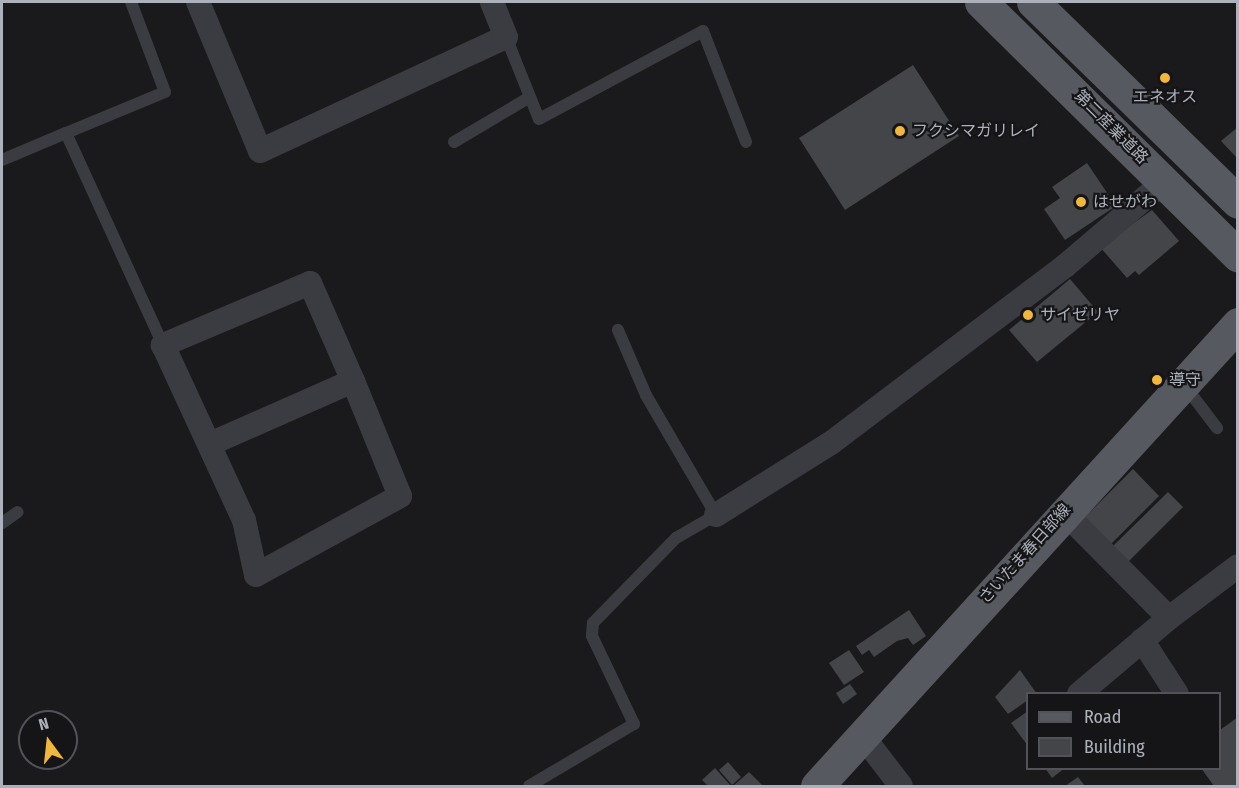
<!DOCTYPE html>
<meta charset="utf-8">
<style>
body{margin:0}
#map{position:relative;width:1239px;height:788px;overflow:hidden;background:#1a1a1c;font-family:"Fira Sans Condensed","Noto Sans JP",sans-serif}
div>[style]{position:absolute}
[style*='--x']{left:calc(var(--x)*1px);top:calc(var(--y)*1px);width:calc(var(--w)*1px);rotate:calc(var(--a)*1deg)}
.building>*{inset:0;background:#444549}
.lane>*{height:12px;margin:-6px;padding:0 6px;transform-origin:6px;border-radius:6px;background:#3b3c41}
.street>*{height:24px;margin:-12px;padding:0 12px;transform-origin:12px;border-radius:12px;background:#3b3c41}
.primary>*{height:33px;margin:-16.5px;padding:0 16.5px;transform-origin:16.5px;border-radius:16.5px;background:#575960}
.dots>*{width:16px;height:16px;translate:-50% -50%;box-sizing:border-box;border:3px solid #151517;border-radius:50%}
span{translate:-50% -50%;white-space:nowrap;text-align:center;line-height:1.15;-webkit-text-stroke:4.5px #151517;paint-order:stroke}
.poi-label{font-size:16px;color:#acb1bb}
.left{translate:0 -50%;text-align:left}
.street-label{font-size:16px;color:#acb1bb}
.frame{position:absolute;inset:0;border:3px solid #acb1bb;pointer-events:none}
.legend{position:absolute;left:1026px;top:692px;width:195px;height:78px;box-sizing:border-box;background:#151517;border:2px solid #515359;margin:0;padding:8px 10px;list-style:none;font-size:18px;color:#acb1bb}
.legend li{display:flex;align-items:center;gap:12px;height:30px}
.legend b{width:30px;border:2px solid #515359}
.north{position:absolute;left:18px;top:710px;width:60px;height:60px;box-sizing:border-box;background:#151517;border:2px solid #515359;border-radius:50%;rotate:345deg;font-size:16px;font-weight:700;line-height:24px;text-align:center;color:#acb1bb}
.north::after{content:'';display:block;margin:auto;width:21px;height:27px;background:#f1b73d;clip-path:polygon(50% 0,100% 100%,50% 72%,0 100%)}
</style>
<div id="map">
<div class="building">
<i style="clip-path:polygon(913px 65px,959px 136px,845px 210px,799px 138px)"></i>
<i style="clip-path:polygon(1238px 127px,1238px 159px,1221px 141px)"></i>
<i style="clip-path:polygon(1087px 163px,1116px 206px,1065px 240px,1044px 209px,1060px 198px,1052px 187px)"></i>
<i style="clip-path:polygon(1152px 210px,1179px 241px,1139px 275px,1135px 271px,1127px 278px,1100px 247px)"></i>
<i style="clip-path:polygon(1070px 279px,1098px 312px,1037px 362px,1009px 330px)"></i>
<i style="clip-path:polygon(1133px 469px,1159px 496px,1111px 544px,1084px 518px)"></i>
<i style="clip-path:polygon(1168px 492px,1183px 507px,1128px 562px,1112px 547px)"></i>
<i style="clip-path:polygon(909px 610px,926px 636px,913px 645px,908px 638px,897px 641px,874px 657px,869px 650px,862px 655px,856px 646px)"></i>
<i style="clip-path:polygon(849px 650px,864px 672px,844px 685px,829px 663px)"></i>
<i style="clip-path:polygon(1020px 670px,1037px 694px,1028px 694px,1028px 700px,1008px 714px,995px 697px)"></i>
<i style="clip-path:polygon(850px 684px,857px 694px,843px 704px,836px 693px)"></i>
<i style="clip-path:polygon(1028px 711px,1028px 746px,1011px 723px)"></i>
<i style="clip-path:polygon(1238px 717px,1238px 786px,1214px 786px,1201px 768px,1220px 768px,1220px 730px)"></i>
<i style="clip-path:polygon(728px 762px,741px 777px,732px 785px,719px 770px)"></i>
<i style="clip-path:polygon(715px 768px,731px 786px,708px 786px,702px 780px)"></i>
<i style="clip-path:polygon(1045px 768px,1065px 768px,1052px 778px)"></i>
<i style="clip-path:polygon(749px 772px,763px 786px,733px 786px)"></i>
<i style="clip-path:polygon(1078px 777px,1085px 786px,1065px 786px)"></i>
</div>
<div class="lane">
<i style="--x:131;--y:2;--w:96;--a:69.3"></i>
<i style="--x:165;--y:92;--w:107;--a:157.5"></i>
<i style="--x:66;--y:133;--w:233;--a:65.4"></i>
<i style="--x:506;--y:37;--w:88;--a:68.1"></i>
<i style="--x:539;--y:119;--w:186;--a:-28.2"></i>
<i style="--x:703;--y:31;--w:119;--a:68.8"></i>
<i style="--x:454;--y:142;--w:88;--a:-30.6"></i>
<i style="--x:2;--y:160;--w:69;--a:-22.9"></i>
<i style="--x:1185;--y:386;--w:53;--a:52.7"></i>
<i style="--x:2;--y:523;--w:19;--a:-35"></i>
<i style="--x:529;--y:786;--w:122;--a:-30.6"></i>
<i style="--x:634;--y:724;--w:98;--a:-115.5"></i>
<i style="--x:592;--y:636;--w:13;--a:-86"></i>
<i style="--x:593;--y:623;--w:119;--a:-45.7"></i>
<i style="--x:676;--y:538;--w:46;--a:-29.9"></i>
<i style="--x:716;--y:515;--w:139;--a:-120.3"></i>
<i style="--x:646;--y:395;--w:71;--a:-113.3"></i>
</div>
<div class="street">
<i style="--x:198;--y:2;--w:161;--a:67.4"></i>
<i style="--x:260;--y:151;--w:271;--a:-24.9"></i>
<i style="--x:506;--y:37;--w:38;--a:-112"></i>
<i style="--x:210;--y:444;--w:156;--a:-23.8"></i>
<i style="--x:353;--y:381;--w:107;--a:-113.7"></i>
<i style="--x:310;--y:283;--w:160;--a:157.1"></i>
<i style="--x:163;--y:345;--w:193;--a:65.2"></i>
<i style="--x:244;--y:520;--w:56;--a:77.7"></i>
<i style="--x:256;--y:575;--w:164;--a:-28.7"></i>
<i style="--x:400;--y:496;--w:124;--a:-112.2"></i>
<i style="--x:1064;--y:512;--w:149;--a:45.3"></i>
<i style="--x:1169;--y:618;--w:86;--a:-37"></i>
<i style="--x:716;--y:515;--w:136;--a:-32.1"></i>
<i style="--x:831;--y:443;--w:293;--a:-37.1"></i>
<i style="--x:1065;--y:266;--w:131;--a:-40.4"></i>
<i style="--x:1142;--y:640;--w:64;--a:57.1"></i>
<i style="--x:1079;--y:694;--w:118;--a:-40.2"></i>
<i style="--x:862;--y:735;--w:64;--a:52.6"></i>
</div>
<div class="primary">
<i style="--x:981;--y:2;--w:361;--a:44.6"></i>
<i style="--x:1033;--y:2;--w:286;--a:44.3"></i>
<i style="--x:817;--y:786;--w:625;--a:-47.66"></i>
</div>
<div class="dots">
<i style="left:1165px;top:78px;background:#f1b73d"></i>
<i style="left:900px;top:131px;background:#f1b73d"></i>
<i style="left:1081px;top:202px;background:#f1b73d"></i>
<i style="left:1028px;top:315px;background:#f1b73d"></i>
<i style="left:1157px;top:380px;background:#f1b73d"></i>
</div>
<div class="poi-label">
<span style="left:1165px;top:97px">エネオス</span>
<span class="left" style="left:912px;top:131px">フクシマガリレイ</span>
<span class="left" style="left:1093px;top:202px">はせがわ</span>
<span class="left" style="left:1040px;top:315px">サイゼリヤ</span>
<span class="left" style="left:1169px;top:380px">導守</span>
</div>
<div class="street-label">
<span style="left:1111px;top:127px;rotate:45deg">第二産業道路</span>
<span style="left:1025px;top:554px;rotate:-48deg">さいたま春日部線</span>
</div>
<div class="frame"></div>
<ul class="legend">
<li><b style="height:8px;background:#575960"></b>Road</li>
<li><b style="height:16px;background:#444549"></b>Building</li>
</ul>
<div class="north">N</div>
</div>
